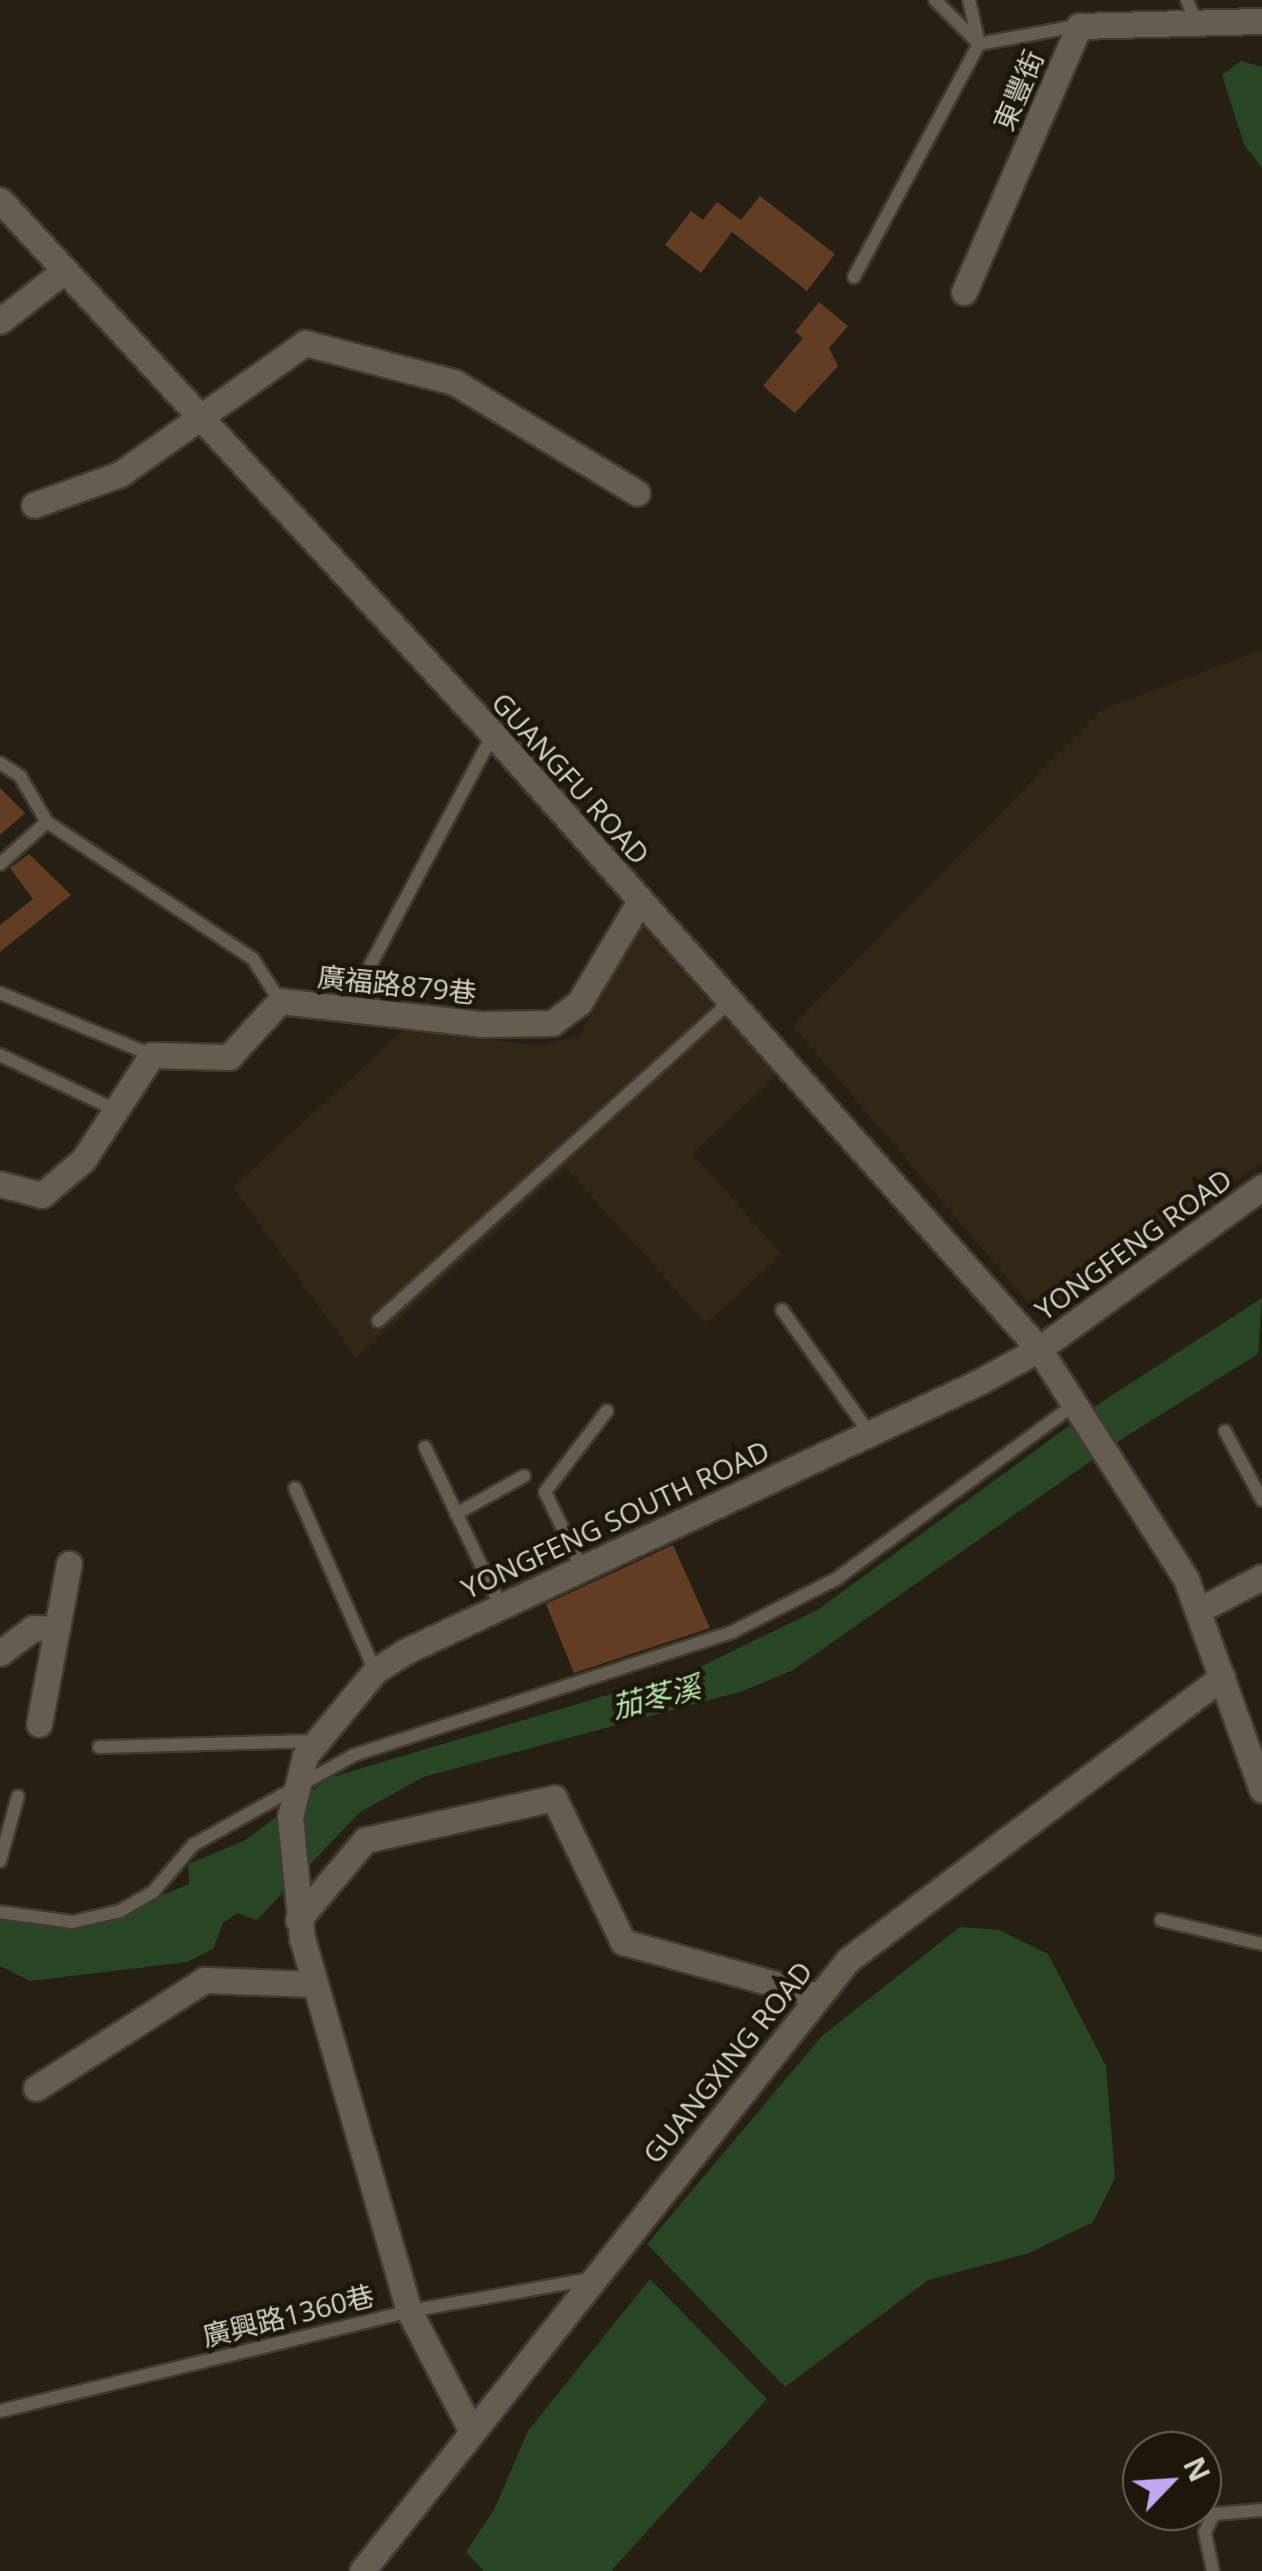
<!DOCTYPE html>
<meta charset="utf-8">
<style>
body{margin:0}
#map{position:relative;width:1262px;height:2571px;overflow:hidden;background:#262014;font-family:"Open Sans","Noto Sans TC",sans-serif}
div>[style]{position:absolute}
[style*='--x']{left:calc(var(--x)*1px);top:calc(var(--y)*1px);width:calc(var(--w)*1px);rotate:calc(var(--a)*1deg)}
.built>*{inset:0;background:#302715}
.water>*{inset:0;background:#284624}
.building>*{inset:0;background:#633d22}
.roads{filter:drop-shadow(2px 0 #3f3a32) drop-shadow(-2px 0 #3f3a32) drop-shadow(0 2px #3f3a32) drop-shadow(0 -2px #3f3a32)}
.service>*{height:12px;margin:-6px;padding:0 6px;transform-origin:6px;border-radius:6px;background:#645d50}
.minor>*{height:25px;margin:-12.5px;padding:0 12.5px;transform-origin:12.5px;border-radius:12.5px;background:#645d50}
.tertiary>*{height:25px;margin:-12.5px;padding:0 12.5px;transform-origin:12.5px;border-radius:12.5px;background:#645d50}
span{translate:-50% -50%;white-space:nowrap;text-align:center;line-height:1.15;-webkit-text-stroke:9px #1d170b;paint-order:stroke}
.street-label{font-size:28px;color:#d5d1c9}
.water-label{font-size:30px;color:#b3e7ac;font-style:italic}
.north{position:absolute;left:1122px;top:2431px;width:100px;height:100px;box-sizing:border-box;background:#1d170b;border:2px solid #676157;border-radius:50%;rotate:65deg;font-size:28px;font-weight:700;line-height:40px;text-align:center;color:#d5d1c9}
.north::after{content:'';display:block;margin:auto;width:35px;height:45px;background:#c2a8f3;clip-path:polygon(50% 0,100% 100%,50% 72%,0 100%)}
</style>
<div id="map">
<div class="built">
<i style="clip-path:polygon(1262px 650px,1262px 1162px,1052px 1310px,1033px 1308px,793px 1026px,1101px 710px)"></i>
<i style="clip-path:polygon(641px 926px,777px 1076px,692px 1153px,782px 1255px,706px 1323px,566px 1168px,356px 1358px,233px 1187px,406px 1028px,538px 1046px,579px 1036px)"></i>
</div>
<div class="water">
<i style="clip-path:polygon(1241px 61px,1262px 67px,1262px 168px,1244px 144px,1222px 75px)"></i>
<i style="clip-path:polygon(1262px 1298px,1258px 1354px,1125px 1437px,793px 1670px,743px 1691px,423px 1777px,359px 1813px,257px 1920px,237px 1913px,223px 1923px,213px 1949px,187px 1962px,30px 1981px,0 1966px,0 1917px,58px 1928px,99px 1922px,189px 1884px,188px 1864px,244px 1841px,329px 1778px,698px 1668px,819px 1609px,1103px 1401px)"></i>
<i style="clip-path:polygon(960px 1927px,999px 1930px,1048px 1954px,1106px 2066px,1115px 2178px,1093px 2222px,1029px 2253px,928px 2280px,785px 2387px,647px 2244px,822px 2036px)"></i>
<i style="clip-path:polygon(650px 2279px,767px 2399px,611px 2571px,484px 2571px,466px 2552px,494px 2510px,528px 2431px)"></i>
</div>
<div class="building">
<i style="clip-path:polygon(760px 196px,835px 254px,807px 291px,732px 232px,701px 273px,665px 245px,691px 211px,703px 220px,717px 202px,741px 220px)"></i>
<i style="clip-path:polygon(819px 302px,848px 326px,829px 348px,838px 366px,795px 413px,763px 386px,803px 338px,795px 332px)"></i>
<i style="clip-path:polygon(0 788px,25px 813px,0 835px)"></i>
<i style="clip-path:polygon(29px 854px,71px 895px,0 952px,0 925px,33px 899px,10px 868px)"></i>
<i style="clip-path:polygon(673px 1545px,710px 1628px,574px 1673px,546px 1604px)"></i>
</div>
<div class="roads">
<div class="service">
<i style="--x:935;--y:0;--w:62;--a:45"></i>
<i style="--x:979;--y:44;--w:45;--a:-102.8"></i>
<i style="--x:1187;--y:0;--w:22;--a:68"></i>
<i style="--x:854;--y:277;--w:264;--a:-61.8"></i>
<i style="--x:979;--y:44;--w:100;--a:-10.4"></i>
<i style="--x:0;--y:763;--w:24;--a:33"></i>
<i style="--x:20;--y:776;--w:53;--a:59.6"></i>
<i style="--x:47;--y:822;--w:247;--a:33.6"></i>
<i style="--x:253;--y:959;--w:50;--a:57.3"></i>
<i style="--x:0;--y:864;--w:63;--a:-41.8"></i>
<i style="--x:0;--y:993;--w:164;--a:22.2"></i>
<i style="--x:347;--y:1009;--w:311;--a:-62"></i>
<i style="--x:0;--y:1055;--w:128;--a:25.4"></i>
<i style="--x:782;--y:1310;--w:152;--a:54.6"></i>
<i style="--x:378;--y:1321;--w:475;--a:-42.2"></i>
<i style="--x:1225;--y:1431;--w:78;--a:61.8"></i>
<i style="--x:425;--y:1447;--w:175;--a:64.6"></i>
<i style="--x:295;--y:1488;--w:200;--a:66.4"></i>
<i style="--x:456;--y:1514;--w:78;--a:-29.2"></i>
<i style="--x:581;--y:1567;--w:83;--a:-115.6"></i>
<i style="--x:545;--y:1492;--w:102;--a:-52.6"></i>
<i style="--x:99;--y:1747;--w:215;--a:-1.6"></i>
<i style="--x:0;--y:1861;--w:67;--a:-74.5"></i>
<i style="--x:0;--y:1912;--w:73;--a:7.9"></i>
<i style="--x:72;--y:1922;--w:49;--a:-12.9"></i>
<i style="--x:120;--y:1911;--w:38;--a:-30"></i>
<i style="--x:153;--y:1892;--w:62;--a:-49.6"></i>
<i style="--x:193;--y:1845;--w:184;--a:-29.2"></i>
<i style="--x:354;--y:1755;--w:398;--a:-18"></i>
<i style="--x:732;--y:1632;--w:117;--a:-27"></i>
<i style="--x:836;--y:1579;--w:296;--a:-36.2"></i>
<i style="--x:1161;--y:1920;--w:104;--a:13.4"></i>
<i style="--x:0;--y:2411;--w:421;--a:-13.7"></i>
<i style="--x:409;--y:2311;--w:184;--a:-10"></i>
<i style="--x:1213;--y:2571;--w:40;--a:-102"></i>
<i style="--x:1205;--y:2532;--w:20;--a:-63"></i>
<i style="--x:1214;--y:2514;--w:48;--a:-4.8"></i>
</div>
<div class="minor">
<i style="--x:964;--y:292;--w:290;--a:-66.6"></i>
<i style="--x:1079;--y:26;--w:183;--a:-1.6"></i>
<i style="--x:0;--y:321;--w:81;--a:-38"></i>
<i style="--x:34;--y:505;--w:91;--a:-19.8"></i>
<i style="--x:120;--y:474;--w:227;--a:-35.3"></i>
<i style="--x:305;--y:343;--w:154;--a:14.7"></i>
<i style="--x:454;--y:382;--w:214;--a:31.2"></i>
<i style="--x:0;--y:1184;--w:43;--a:14.7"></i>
<i style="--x:42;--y:1195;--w:54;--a:-40.5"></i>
<i style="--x:83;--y:1160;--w:126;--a:-56.7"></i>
<i style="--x:152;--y:1055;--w:77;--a:1.5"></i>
<i style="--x:229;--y:1057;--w:76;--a:-47.7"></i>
<i style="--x:280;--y:1001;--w:204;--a:6.5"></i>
<i style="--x:483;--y:1024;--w:69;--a:-0.8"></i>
<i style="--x:552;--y:1023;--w:34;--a:-37"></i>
<i style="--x:579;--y:1003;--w:119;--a:-59.1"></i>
<i style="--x:1201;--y:1609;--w:69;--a:-27.7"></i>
<i style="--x:0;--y:1653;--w:41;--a:-37.1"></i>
<i style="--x:33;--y:1628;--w:24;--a:2"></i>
<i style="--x:39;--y:1724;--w:163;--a:-79.4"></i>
<i style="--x:298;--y:1920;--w:104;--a:-50.1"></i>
<i style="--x:365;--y:1840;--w:194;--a:-12.5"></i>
<i style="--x:554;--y:1798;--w:160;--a:64.4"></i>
<i style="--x:623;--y:1942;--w:203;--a:15.4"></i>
<i style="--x:36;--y:2088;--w:200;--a:-32.7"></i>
<i style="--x:204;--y:1980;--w:111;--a:2.1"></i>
</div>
<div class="tertiary">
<i style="--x:0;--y:200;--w:727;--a:47.29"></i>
<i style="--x:493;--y:734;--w:822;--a:48.4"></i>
<i style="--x:1039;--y:1349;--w:273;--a:57.4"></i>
<i style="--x:1186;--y:1579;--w:224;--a:70.2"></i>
<i style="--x:470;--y:2428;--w:132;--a:-117.5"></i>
<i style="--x:409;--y:2311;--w:387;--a:-106"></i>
<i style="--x:302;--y:1939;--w:123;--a:-95.6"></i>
<i style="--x:290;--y:1817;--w:63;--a:-76.2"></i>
<i style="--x:305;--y:1756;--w:110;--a:-50.5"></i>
<i style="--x:375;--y:1671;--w:35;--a:-33"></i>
<i style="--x:404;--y:1652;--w:635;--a:-25.15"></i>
<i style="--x:979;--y:1382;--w:68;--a:-28.8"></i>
<i style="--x:1039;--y:1349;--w:276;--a:-36"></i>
<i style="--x:362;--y:2571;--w:781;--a:-51.5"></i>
<i style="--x:848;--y:1960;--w:469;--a:-37.1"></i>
</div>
</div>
<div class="street-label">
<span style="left:1018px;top:90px;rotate:-67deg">東豐街</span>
<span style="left:571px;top:778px;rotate:48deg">GUANGFU ROAD</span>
<span style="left:397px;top:984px;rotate:6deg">廣福路879巷</span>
<span style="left:1133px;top:1244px;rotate:-36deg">YONGFENG ROAD</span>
<span style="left:615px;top:1519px;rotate:-25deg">YONGFENG SOUTH ROAD</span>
<span style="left:727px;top:2062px;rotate:-51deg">GUANGXING ROAD</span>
<span style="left:288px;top:2315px;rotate:-14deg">廣興路1360巷</span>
</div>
<div class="water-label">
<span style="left:656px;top:1697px;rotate:-14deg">茄苳溪</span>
</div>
<div class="north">N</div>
</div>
